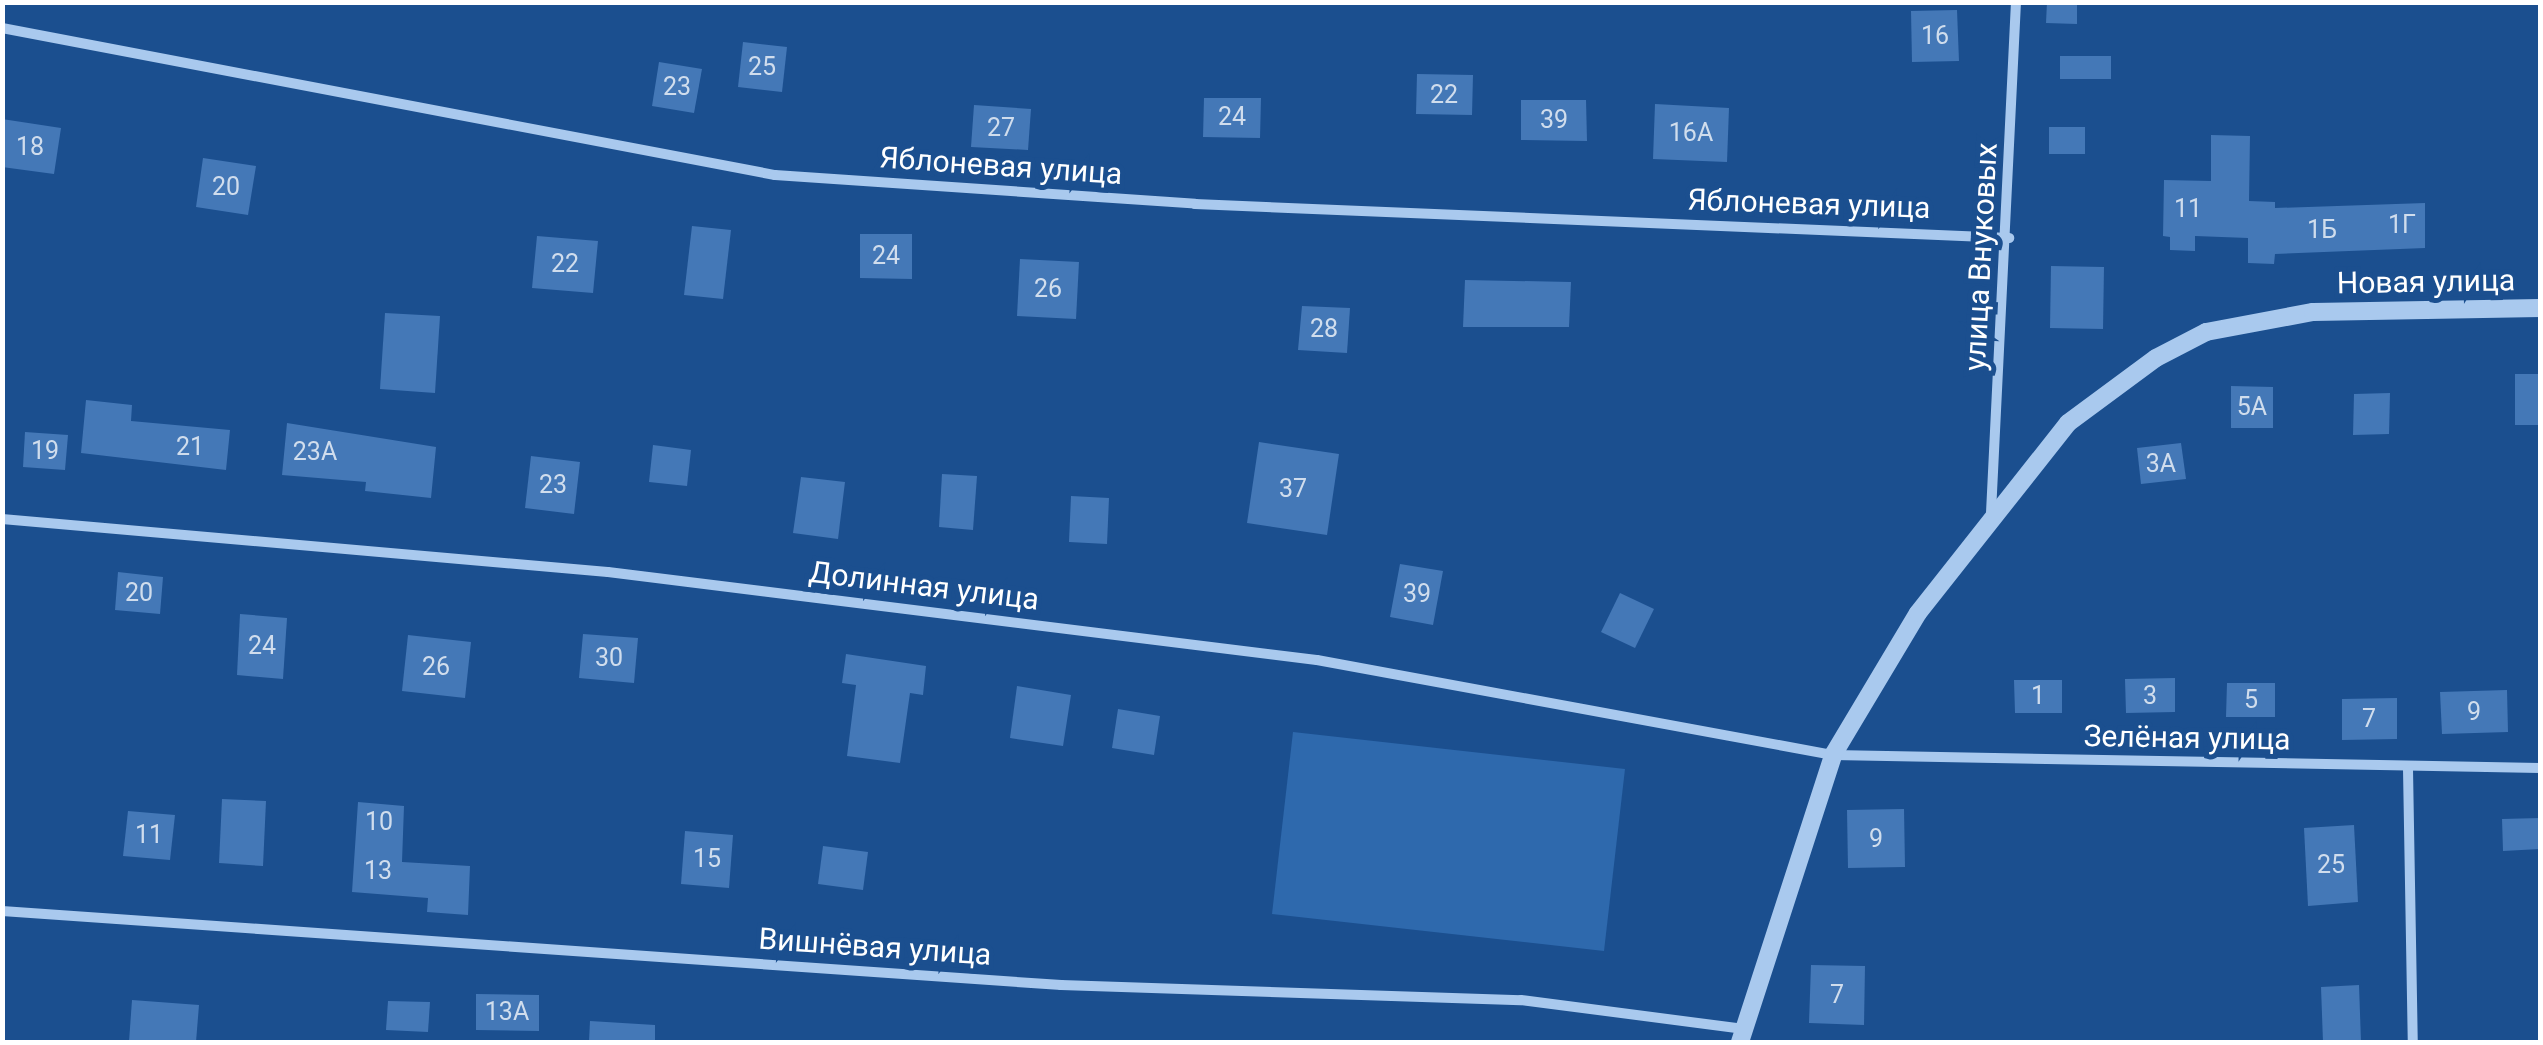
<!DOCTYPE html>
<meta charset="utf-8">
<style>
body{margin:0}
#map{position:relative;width:2543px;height:1045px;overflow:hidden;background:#1b4f8f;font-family:Roboto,sans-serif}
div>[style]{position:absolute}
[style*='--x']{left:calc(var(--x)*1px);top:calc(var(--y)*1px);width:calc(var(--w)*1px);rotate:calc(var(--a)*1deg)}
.green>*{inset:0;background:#2e69ad}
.building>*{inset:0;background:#4478b7}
.minor>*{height:10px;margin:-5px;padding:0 5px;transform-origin:5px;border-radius:5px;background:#a9c9ee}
.tertiary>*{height:18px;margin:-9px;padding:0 9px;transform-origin:9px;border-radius:9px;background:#a9c9ee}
span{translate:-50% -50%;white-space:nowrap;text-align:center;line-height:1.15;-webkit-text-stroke:10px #1b4f8f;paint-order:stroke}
.number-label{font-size:25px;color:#d0dded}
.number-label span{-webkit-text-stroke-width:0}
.street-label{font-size:30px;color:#fff}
.frame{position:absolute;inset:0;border:5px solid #fff;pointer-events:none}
</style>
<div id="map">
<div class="green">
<i style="clip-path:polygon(1293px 732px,1625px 769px,1604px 951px,1272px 914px)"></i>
</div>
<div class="building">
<i style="clip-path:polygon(2047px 2px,2077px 2px,2077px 24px,2046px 23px)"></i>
<i style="clip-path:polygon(1957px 10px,1959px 61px,1912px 62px,1911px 11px)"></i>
<i style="clip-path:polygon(743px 42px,787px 47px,782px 92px,738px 87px)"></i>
<i style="clip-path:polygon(2060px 56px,2111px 56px,2111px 79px,2060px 79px)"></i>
<i style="clip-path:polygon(659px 62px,702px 69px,694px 113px,652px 106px)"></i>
<i style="clip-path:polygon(1417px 74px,1473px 75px,1472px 115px,1416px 114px)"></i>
<i style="clip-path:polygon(1204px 98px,1261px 98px,1260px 138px,1203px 137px)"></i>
<i style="clip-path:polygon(1521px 100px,1586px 100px,1587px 141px,1521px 140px)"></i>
<i style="clip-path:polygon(1655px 104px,1729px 108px,1727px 162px,1653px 159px)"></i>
<i style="clip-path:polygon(974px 105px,1031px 109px,1028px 150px,971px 147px)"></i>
<i style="clip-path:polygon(2px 119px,61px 128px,54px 174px,2px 167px)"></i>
<i style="clip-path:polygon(2049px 127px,2085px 127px,2085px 154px,2049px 154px)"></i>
<i style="clip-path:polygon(2211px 135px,2250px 136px,2249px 201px,2275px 202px,2275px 208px,2425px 203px,2425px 248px,2275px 254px,2274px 264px,2248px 263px,2248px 238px,2195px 236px,2195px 251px,2170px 250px,2170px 237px,2163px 236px,2164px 180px,2211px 181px)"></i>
<i style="clip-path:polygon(203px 158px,256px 166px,248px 215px,196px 207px)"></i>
<i style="clip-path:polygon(692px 226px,731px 230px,723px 299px,684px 295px)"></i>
<i style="clip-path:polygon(860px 234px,912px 234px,912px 279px,860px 278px)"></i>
<i style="clip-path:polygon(537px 236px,598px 241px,593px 293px,532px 288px)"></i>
<i style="clip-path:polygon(1020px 259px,1079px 262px,1076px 319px,1017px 316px)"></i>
<i style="clip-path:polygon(2051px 266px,2104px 267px,2103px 329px,2050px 328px)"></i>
<i style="clip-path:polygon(1465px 280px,1571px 282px,1569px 327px,1463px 327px)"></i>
<i style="clip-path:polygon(1302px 306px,1350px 308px,1347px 353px,1298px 350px)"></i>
<i style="clip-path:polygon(385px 313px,440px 316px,435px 393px,380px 389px)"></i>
<i style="clip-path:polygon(2515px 374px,2540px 374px,2540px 425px,2515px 425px)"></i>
<i style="clip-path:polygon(2231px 386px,2273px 387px,2273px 428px,2231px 428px)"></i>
<i style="clip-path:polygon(2390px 393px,2389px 434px,2353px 435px,2354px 394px)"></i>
<i style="clip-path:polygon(86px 400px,132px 405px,131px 421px,230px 430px,226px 470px,81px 453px)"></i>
<i style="clip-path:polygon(287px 423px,436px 447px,431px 498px,365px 491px,366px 482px,282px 475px)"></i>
<i style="clip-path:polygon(25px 432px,68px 435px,65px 470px,23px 467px)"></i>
<i style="clip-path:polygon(1259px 442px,1339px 454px,1327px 535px,1247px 523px)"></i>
<i style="clip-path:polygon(2181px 443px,2186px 479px,2141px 484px,2137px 448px)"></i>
<i style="clip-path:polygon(653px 445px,691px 450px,687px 486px,649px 482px)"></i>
<i style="clip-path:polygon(531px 456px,580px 462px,574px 514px,525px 508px)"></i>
<i style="clip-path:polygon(942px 474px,977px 476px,973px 530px,939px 527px)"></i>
<i style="clip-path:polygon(801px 477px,845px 482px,838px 539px,793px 533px)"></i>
<i style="clip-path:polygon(1071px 496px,1109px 498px,1107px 544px,1069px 542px)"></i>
<i style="clip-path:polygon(1400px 564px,1443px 571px,1433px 625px,1390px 617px)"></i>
<i style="clip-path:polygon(118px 572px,163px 577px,160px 614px,115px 610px)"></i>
<i style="clip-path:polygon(1620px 593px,1654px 609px,1635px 648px,1601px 632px)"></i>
<i style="clip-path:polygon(240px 614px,287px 618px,283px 679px,237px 675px)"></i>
<i style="clip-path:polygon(583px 634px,638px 638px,634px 683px,579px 678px)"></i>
<i style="clip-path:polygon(408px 635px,471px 642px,465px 698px,402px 691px)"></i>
<i style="clip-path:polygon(846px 654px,926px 666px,923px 695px,910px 693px,900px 763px,847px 756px,856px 685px,842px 683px)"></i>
<i style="clip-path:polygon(2175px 678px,2175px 712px,2126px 713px,2125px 679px)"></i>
<i style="clip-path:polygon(2014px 680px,2062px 680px,2062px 713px,2015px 713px)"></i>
<i style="clip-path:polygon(2227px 683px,2275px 683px,2275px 717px,2226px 717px)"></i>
<i style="clip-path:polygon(1017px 686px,1071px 695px,1063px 746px,1010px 738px)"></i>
<i style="clip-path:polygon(2507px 690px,2508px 732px,2442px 734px,2440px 692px)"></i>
<i style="clip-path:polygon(2397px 698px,2397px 739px,2342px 740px,2342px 699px)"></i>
<i style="clip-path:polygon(1118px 709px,1160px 716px,1154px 755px,1112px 748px)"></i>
<i style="clip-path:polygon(222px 799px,266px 801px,263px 866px,219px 863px)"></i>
<i style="clip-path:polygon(358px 802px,404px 806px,402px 862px,470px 866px,468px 915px,427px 912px,428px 898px,352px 892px)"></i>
<i style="clip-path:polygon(1904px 809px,1905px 867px,1848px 868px,1847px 810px)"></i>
<i style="clip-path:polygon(128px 811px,175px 815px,170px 860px,123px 856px)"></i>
<i style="clip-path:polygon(2540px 818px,2540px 849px,2503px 851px,2502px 819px)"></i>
<i style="clip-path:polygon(2354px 825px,2358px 902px,2308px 906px,2304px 828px)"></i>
<i style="clip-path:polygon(685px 831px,733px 835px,729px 888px,681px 884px)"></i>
<i style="clip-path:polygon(823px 846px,868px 852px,863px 890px,818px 884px)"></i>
<i style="clip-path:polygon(1811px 965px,1865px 966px,1864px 1025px,1809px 1023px)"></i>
<i style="clip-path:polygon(2359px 985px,2361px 1042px,2323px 1042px,2321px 987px)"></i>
<i style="clip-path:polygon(476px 994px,539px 995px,539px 1031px,476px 1030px)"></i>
<i style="clip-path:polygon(132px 1000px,199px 1005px,196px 1042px,129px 1042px)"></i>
<i style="clip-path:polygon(388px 1001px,430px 1002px,428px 1032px,386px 1030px)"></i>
<i style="clip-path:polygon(590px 1021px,655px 1025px,655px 1042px,589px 1042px)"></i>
</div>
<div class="minor">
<i style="--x:2;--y:28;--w:787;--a:10.77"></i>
<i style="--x:775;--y:175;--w:421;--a:3.9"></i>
<i style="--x:1195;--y:204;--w:815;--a:2.39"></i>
<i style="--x:1991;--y:513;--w:512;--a:-87.2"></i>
<i style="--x:2;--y:519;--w:608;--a:5"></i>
<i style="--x:608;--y:572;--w:714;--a:7.08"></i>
<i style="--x:1317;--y:660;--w:525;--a:10.43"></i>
<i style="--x:1833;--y:755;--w:707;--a:1.05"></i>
<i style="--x:2408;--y:769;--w:273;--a:89"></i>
<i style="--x:2;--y:911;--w:1062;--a:4"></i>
<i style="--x:1061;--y:985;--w:460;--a:1.9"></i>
<i style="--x:1521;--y:1000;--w:225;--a:7.4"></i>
</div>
<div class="tertiary">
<i style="--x:1740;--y:1042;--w:302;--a:-72"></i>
<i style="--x:1833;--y:755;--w:165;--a:-59.1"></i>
<i style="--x:1918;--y:613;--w:242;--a:-51.7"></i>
<i style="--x:2068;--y:423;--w:109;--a:-36.5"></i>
<i style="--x:2156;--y:358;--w:56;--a:-27.5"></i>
<i style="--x:2206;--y:332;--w:109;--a:-10.6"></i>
<i style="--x:2313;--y:312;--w:227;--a:-1"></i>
</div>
<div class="number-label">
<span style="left:1935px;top:36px">16</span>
<span style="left:762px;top:67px">25</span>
<span style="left:677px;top:87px">23</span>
<span style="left:1444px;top:95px">22</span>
<span style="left:1232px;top:117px">24</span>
<span style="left:1554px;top:120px">39</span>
<span style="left:1001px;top:128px">27</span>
<span style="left:1691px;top:133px">16А</span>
<span style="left:30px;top:147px">18</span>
<span style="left:226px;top:187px">20</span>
<span style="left:2188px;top:209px">11</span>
<span style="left:2402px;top:225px">1Г</span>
<span style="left:2322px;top:230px">1Б</span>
<span style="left:886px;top:256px">24</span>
<span style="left:565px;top:264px">22</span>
<span style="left:1048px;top:289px">26</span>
<span style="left:1324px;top:329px">28</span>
<span style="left:2252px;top:407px">5А</span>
<span style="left:190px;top:447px">21</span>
<span style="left:45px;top:451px">19</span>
<span style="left:315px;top:452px">23А</span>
<span style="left:2161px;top:464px">3А</span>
<span style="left:553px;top:485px">23</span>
<span style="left:1293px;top:489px">37</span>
<span style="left:139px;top:593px">20</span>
<span style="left:1417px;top:594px">39</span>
<span style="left:262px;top:646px">24</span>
<span style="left:609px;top:658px">30</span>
<span style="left:436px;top:667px">26</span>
<span style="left:2038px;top:696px">1</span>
<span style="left:2150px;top:696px">3</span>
<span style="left:2251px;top:700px">5</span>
<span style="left:2474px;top:712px">9</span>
<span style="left:2369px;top:719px">7</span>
<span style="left:379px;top:822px">10</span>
<span style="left:149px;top:835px">11</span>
<span style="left:1876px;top:839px">9</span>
<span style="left:707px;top:859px">15</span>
<span style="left:2331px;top:865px">25</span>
<span style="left:378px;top:871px">13</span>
<span style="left:1837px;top:995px">7</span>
<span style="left:507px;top:1012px">13А</span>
</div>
<div class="street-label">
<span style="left:1001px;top:166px;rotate:4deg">Яблоневая улица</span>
<span style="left:1809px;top:204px;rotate:2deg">Яблоневая улица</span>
<span style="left:1981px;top:257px;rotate:-87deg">улица Внуковых</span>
<span style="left:2426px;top:282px;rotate:-1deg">Новая улица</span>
<span style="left:924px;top:586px;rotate:7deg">Долинная улица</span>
<span style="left:2187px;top:738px;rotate:1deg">Зелёная улица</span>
<span style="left:875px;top:947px;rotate:4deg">Вишнёвая улица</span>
</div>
<div class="frame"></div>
</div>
